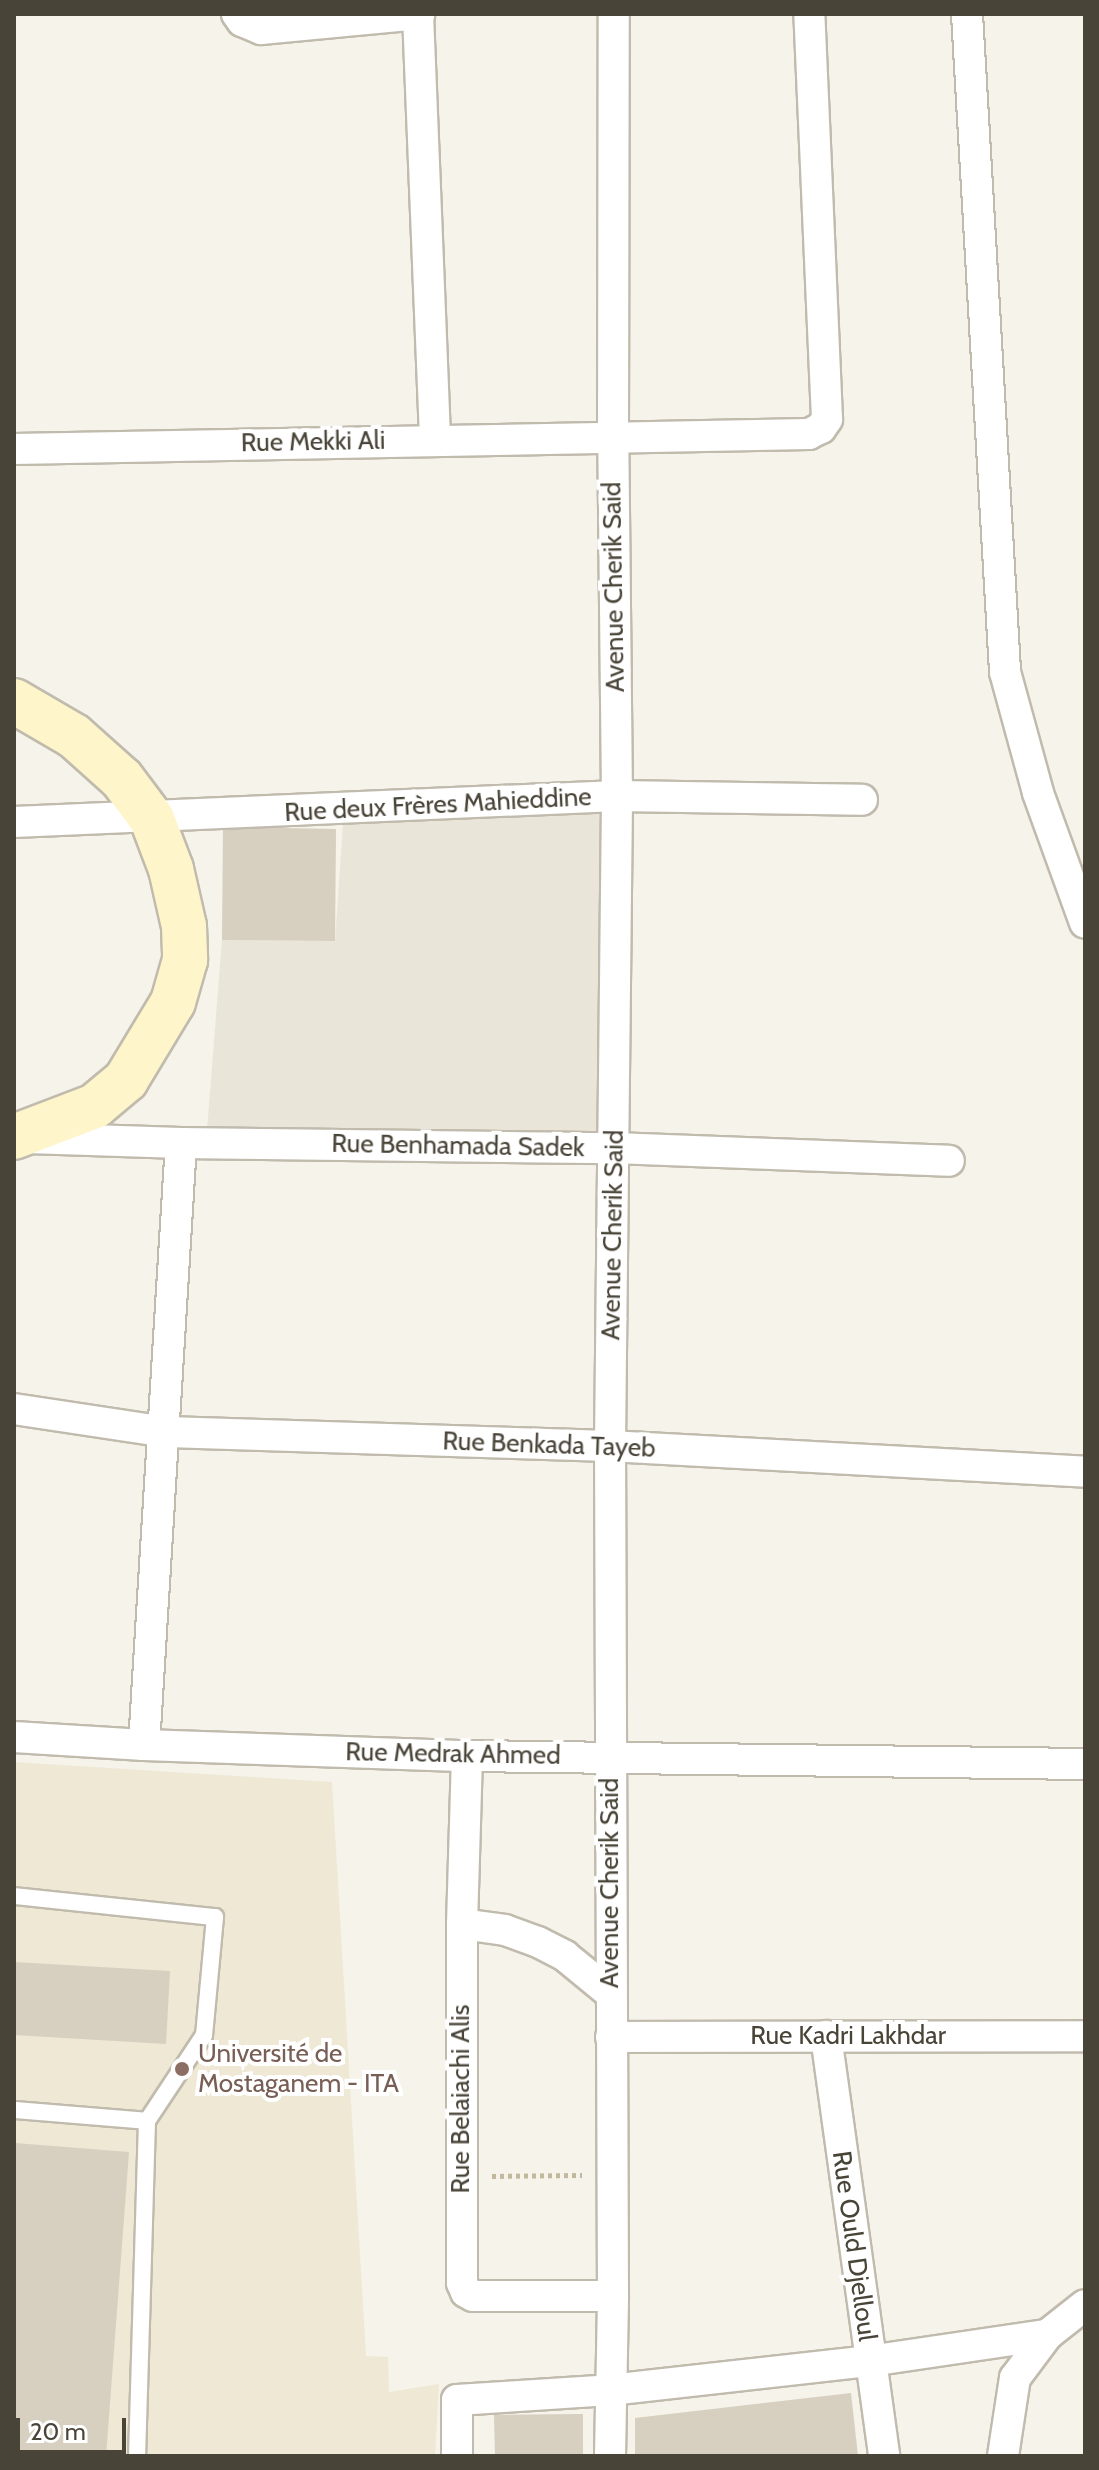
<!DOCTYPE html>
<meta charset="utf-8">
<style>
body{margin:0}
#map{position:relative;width:1099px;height:2470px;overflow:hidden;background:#f5f3ea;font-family:Cabin,sans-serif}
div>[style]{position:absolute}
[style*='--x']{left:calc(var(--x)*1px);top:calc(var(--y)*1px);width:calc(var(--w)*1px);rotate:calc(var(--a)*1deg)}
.residential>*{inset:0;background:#e9e5d8}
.education>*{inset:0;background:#eee8d4}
.building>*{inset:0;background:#d7cfc0}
.path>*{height:5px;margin-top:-2.5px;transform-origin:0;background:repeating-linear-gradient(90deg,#c2b89e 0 4px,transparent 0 8px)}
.roads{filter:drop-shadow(2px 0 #c1bbad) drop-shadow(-2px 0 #c1bbad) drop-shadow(0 2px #c1bbad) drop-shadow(0 -2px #c1bbad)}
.service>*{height:16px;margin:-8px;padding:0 8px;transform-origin:8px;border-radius:8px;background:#fff}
.minor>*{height:30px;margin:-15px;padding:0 15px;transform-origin:15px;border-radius:15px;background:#fff}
.secondary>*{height:44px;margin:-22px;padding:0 22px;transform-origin:22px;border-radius:22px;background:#fef5cb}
.dots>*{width:22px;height:22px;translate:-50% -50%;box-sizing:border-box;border:4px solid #fff;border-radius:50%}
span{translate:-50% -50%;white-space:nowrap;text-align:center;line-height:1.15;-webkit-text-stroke:8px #fff;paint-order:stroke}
.street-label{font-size:26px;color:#494438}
.education-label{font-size:26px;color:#785e54}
.left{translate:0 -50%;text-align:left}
.frame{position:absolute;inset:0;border:16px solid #494438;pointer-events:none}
.scale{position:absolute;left:16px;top:2418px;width:110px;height:36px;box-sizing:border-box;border:4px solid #494438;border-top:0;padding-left:10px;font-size:24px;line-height:28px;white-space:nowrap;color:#494438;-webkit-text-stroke:6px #fff;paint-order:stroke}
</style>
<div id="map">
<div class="residential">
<i style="clip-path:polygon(617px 796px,614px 1148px,206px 1143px,222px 940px,335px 941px,344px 809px)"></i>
</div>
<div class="education">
<i style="clip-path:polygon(14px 1762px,332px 1782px,366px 2356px,388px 2357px,389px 2392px,439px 2384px,435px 2456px,14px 2456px)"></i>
</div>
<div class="building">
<i style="clip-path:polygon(223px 827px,336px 829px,335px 941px,222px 940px)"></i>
<i style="clip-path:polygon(14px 1962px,170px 1971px,166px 2044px,14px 2035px)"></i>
<i style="clip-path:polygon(15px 2143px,129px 2152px,106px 2456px,14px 2456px)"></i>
<i style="clip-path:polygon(851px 2393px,858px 2456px,635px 2456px,635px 2418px)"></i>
<i style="clip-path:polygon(583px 2414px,583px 2456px,495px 2456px,494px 2415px)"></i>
</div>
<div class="path">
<i style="--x:492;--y:2176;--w:90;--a:-0.6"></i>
</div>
<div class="roads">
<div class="service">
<i style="--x:14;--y:1896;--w:202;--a:6"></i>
<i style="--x:215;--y:1917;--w:119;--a:95.3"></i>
<i style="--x:204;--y:2035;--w:103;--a:123.5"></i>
<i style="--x:14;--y:2110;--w:133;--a:4.7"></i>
<i style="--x:147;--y:2121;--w:335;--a:91.7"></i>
</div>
<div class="minor">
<i style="--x:237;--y:14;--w:9;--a:54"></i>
<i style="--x:242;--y:21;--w:21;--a:23"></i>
<i style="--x:261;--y:29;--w:159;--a:-5.4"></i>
<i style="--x:418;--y:14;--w:425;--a:87.7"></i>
<i style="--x:967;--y:14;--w:659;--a:86.69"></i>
<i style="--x:1005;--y:672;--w:125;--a:74.7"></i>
<i style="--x:1038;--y:793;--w:138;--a:70.1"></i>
<i style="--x:14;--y:449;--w:795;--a:-1.08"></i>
<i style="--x:809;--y:434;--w:13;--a:-27"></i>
<i style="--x:821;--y:428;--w:11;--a:-56"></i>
<i style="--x:827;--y:419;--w:405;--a:-92.5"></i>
<i style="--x:14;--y:822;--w:604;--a:-2.47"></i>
<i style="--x:617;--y:796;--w:245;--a:0.9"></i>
<i style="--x:28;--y:1138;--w:153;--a:1.9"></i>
<i style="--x:181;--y:1143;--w:433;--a:0.7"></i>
<i style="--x:614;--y:1148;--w:335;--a:2.2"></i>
<i style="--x:14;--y:1409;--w:154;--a:8.6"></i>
<i style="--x:166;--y:1432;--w:444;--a:1.8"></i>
<i style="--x:610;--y:1446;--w:476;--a:3.1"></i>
<i style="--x:14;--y:1737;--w:130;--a:3.5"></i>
<i style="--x:144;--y:1745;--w:323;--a:2"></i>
<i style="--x:467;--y:1756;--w:618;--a:0.74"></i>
<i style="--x:144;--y:1745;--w:603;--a:-86.48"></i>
<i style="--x:467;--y:1756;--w:168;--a:91.7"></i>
<i style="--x:462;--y:1924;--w:359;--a:90"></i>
<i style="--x:462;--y:2283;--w:10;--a:66"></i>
<i style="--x:466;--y:2292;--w:8;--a:30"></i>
<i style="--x:473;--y:2296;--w:140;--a:0"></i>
<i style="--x:462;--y:1924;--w:43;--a:7.9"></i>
<i style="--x:505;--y:1930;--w:35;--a:20"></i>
<i style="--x:538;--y:1942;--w:30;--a:27"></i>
<i style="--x:565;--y:1956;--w:57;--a:39.3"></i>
<i style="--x:826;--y:2036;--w:424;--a:82.1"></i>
<i style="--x:611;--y:2037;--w:474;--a:-0.1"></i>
<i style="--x:457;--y:2456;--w:56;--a:-90"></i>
<i style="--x:457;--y:2400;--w:153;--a:-3.7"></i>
<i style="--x:610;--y:2390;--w:262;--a:-6.4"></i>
<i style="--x:870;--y:2361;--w:179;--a:-8.4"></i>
<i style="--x:610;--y:2456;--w:160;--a:-88.9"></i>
<i style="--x:613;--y:2296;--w:850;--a:-90.2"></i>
<i style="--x:610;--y:1446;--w:650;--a:-89.38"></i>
<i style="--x:617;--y:796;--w:360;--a:-90.6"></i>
<i style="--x:613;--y:436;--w:422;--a:-89.9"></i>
<i style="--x:1003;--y:2456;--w:79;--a:-81.3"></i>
<i style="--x:1015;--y:2378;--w:54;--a:-53.3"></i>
<i style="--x:1047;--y:2335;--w:48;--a:-38.3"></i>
</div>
<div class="secondary">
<i style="--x:14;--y:701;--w:69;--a:30.3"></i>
<i style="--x:74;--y:736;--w:64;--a:41.9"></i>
<i style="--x:122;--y:779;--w:50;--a:53.1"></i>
<i style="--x:152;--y:819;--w:53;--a:69.2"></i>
<i style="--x:171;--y:869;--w:58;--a:77.2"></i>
<i style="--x:184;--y:926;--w:34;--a:88"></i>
<i style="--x:185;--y:960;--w:44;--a:105.9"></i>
<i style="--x:173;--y:1002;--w:91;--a:121.1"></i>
<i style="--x:126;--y:1080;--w:40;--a:140"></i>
<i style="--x:95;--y:1106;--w:87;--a:159.1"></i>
</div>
</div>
<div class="dots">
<i style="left:182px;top:2069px;background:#8d6e63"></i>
</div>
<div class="street-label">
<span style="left:313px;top:442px;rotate:-1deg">Rue Mekki Ali</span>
<span style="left:614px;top:587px;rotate:-91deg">Avenue Cherik Said</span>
<span style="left:438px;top:805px;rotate:-3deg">Rue deux Frères Mahieddine</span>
<span style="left:458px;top:1146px;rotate:1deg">Rue Benhamada Sadek</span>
<span style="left:613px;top:1235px;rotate:-89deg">Avenue Cherik Said</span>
<span style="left:549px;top:1445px;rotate:2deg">Rue Benkada Tayeb</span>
<span style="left:453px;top:1754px;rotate:1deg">Rue Medrak Ahmed</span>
<span style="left:610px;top:1883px;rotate:-90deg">Avenue Cherik Said</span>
<span style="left:848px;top:2036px">Rue Kadri Lakhdar</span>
<span style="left:461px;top:2099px;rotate:-90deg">Rue Belaiachi Alis</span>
<span style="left:854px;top:2246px;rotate:82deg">Rue Ould Djelloul</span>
</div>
<div class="education-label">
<span class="left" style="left:198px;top:2069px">Université de<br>Mostaganem - ITA</span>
</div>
<div class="frame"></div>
<div class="scale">20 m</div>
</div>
